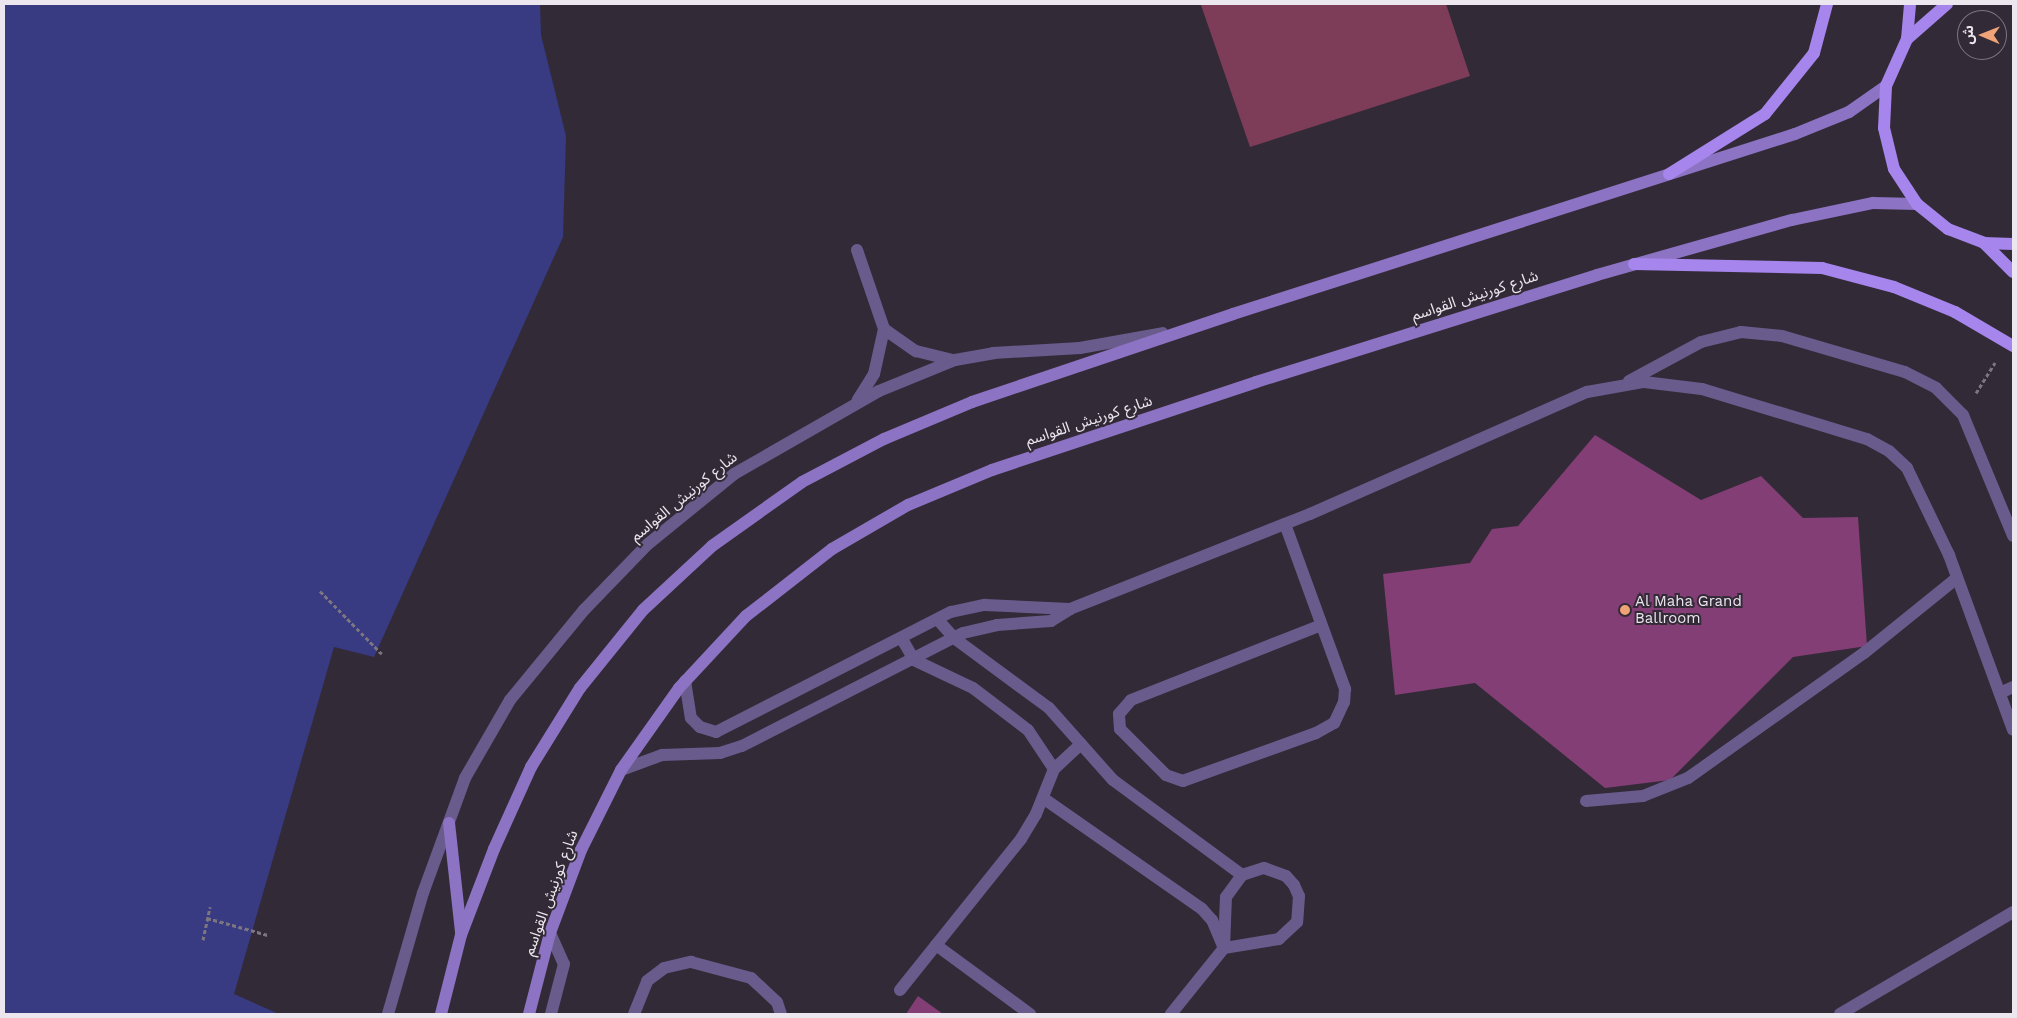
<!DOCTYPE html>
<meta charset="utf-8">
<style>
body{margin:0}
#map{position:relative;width:2017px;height:1018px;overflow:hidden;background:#332a37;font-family:"Work Sans","Noto Sans Arabic",sans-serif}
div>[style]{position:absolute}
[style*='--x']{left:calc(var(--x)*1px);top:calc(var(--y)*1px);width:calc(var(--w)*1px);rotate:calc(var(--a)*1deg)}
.green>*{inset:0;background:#7d3d59}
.water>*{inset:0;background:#383a82}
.building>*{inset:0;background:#823e75}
.path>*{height:3px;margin-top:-1.5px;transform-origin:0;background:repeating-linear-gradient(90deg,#7d7580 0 4px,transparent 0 6.5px)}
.lane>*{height:12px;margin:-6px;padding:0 6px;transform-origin:6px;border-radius:6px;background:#6a5b8d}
.secondary>*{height:12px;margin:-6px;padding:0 6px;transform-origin:6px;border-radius:6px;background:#8c73c3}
.primary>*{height:12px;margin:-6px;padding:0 6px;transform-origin:6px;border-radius:6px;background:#a685ed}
.dots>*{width:14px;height:14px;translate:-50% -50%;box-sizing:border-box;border:2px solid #332a37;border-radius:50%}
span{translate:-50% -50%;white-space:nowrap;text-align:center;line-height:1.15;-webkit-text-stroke:4px #332a37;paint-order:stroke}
.street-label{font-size:15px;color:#ece6ee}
.poi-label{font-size:15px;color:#ece6ee}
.left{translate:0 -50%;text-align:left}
.frame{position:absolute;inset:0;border:5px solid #ece6ee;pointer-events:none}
.north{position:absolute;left:1957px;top:10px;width:50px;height:50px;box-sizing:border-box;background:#332a37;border:1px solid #7d7580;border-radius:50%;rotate:271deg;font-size:14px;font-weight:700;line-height:20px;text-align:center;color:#ece6ee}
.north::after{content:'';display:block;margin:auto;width:18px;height:22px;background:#efa377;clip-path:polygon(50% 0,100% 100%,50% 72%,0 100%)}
</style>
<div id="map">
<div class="green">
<i style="clip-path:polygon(1446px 4px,1470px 76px,1250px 147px,1201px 5px)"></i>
</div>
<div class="water">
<i style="clip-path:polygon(4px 4px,540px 4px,541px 35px,566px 136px,563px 237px,374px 657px,334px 647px,234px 994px,279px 1014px,4px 1014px)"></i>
</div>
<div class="building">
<i style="clip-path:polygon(1595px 435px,1701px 500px,1761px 476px,1803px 518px,1858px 517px,1867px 646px,1793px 657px,1670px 780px,1605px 788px,1475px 683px,1395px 695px,1383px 574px,1470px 563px,1492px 529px,1518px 526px)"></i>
<i style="clip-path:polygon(918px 996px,943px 1014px,906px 1014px)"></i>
</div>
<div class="path">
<i style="--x:1976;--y:393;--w:36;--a:-58"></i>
<i style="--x:320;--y:591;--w:88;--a:45.5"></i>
<i style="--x:207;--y:918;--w:63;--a:15.6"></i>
<i style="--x:203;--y:940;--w:34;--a:-78"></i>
</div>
<div class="lane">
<i style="--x:857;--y:250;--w:83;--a:71.1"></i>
<i style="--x:884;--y:329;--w:46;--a:102.5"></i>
<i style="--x:874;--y:374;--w:31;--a:122"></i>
<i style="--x:884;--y:329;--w:39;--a:35"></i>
<i style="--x:916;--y:351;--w:38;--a:14"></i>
<i style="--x:1629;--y:381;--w:82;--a:-28.4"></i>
<i style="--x:1701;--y:342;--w:41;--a:-14"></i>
<i style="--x:1741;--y:332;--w:41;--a:5.6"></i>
<i style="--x:1782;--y:336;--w:128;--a:16.3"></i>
<i style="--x:1905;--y:372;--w:35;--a:27"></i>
<i style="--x:1936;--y:388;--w:38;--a:45"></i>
<i style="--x:1963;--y:415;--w:131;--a:67.5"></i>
<i style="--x:1285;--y:524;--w:176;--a:70"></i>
<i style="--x:1345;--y:689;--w:13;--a:94"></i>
<i style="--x:1344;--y:702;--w:23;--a:115"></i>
<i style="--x:1334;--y:723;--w:21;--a:151"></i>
<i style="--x:1316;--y:733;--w:141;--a:160.2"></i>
<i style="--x:1183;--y:781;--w:18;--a:-161"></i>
<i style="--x:1166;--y:775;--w:65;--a:-135"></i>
<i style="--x:1120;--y:729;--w:15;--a:-94"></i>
<i style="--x:1119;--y:714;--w:18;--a:-49"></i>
<i style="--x:1131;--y:700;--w:204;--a:-21.5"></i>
<i style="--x:938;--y:620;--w:24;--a:48"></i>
<i style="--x:954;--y:638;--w:118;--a:36.4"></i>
<i style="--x:1049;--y:708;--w:96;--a:48.4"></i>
<i style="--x:1113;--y:780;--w:160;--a:36.4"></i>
<i style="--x:902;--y:639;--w:24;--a:60"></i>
<i style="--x:914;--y:660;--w:65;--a:25.4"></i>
<i style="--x:973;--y:688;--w:69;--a:37.4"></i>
<i style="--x:1028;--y:730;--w:47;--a:56.3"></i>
<i style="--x:685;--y:681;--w:37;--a:81"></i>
<i style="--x:691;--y:718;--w:13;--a:45"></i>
<i style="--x:700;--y:727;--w:17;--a:17"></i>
<i style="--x:716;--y:732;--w:264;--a:-27.1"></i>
<i style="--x:951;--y:612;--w:35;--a:-12"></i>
<i style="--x:985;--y:605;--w:85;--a:2.7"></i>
<i style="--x:2000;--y:693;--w:14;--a:-25"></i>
<i style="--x:621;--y:770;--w:44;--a:-20.1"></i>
<i style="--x:662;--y:755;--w:58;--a:-2"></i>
<i style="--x:720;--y:753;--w:23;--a:-18"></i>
<i style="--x:742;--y:746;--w:248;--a:-27.1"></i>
<i style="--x:963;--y:633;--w:35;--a:-13"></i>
<i style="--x:997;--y:625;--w:54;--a:-4.2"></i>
<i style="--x:1051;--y:621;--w:22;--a:-32"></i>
<i style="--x:1070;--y:609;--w:258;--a:-21.6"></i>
<i style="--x:1310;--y:514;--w:303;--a:-23.8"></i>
<i style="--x:1587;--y:392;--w:58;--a:-10"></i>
<i style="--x:1644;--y:382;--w:58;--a:6.9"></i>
<i style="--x:1702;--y:389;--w:172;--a:16.9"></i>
<i style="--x:1867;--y:439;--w:25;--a:29"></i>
<i style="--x:1889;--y:451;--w:25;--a:43"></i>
<i style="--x:1907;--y:468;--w:97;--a:64.2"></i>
<i style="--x:1949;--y:555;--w:186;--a:69.9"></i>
<i style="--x:1043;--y:798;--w:194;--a:34.9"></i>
<i style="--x:1202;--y:909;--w:15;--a:48"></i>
<i style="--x:1212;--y:920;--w:30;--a:67"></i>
<i style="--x:1224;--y:948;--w:85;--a:128.8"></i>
<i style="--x:1586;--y:801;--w:57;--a:-5"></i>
<i style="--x:1643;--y:796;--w:48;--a:-21.8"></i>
<i style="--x:1688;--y:778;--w:216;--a:-35.4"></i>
<i style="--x:1864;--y:653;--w:119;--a:-38.9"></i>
<i style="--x:1264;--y:868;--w:23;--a:20"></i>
<i style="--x:1286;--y:876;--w:12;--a:48"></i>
<i style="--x:1294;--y:885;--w:12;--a:66"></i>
<i style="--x:1299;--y:896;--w:26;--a:94"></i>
<i style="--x:1297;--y:922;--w:25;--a:137"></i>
<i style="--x:1279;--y:939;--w:56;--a:170.7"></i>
<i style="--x:1224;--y:948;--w:51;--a:-87.8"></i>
<i style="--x:1226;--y:897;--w:27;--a:-54"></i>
<i style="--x:1242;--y:875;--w:23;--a:-18"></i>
<i style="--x:550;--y:933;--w:34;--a:66"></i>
<i style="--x:564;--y:964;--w:52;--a:104.6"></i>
<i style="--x:936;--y:945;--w:117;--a:36.3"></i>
<i style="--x:900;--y:990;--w:193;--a:-51.3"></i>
<i style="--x:1021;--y:839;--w:29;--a:-59"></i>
<i style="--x:1036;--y:814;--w:48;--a:-68.2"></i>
<i style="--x:1054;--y:769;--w:37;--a:-43"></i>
<i style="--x:388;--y:1014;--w:126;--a:-73.9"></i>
<i style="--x:423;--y:893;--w:122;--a:-69.9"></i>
<i style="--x:465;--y:778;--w:90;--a:-60"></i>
<i style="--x:510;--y:700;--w:117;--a:-50.6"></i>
<i style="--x:584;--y:610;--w:92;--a:-45.9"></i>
<i style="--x:648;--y:544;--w:111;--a:-39.1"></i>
<i style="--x:734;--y:474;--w:167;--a:-29.8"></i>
<i style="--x:879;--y:391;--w:82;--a:-22.2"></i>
<i style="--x:955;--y:360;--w:39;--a:-10"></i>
<i style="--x:993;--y:353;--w:87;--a:-3.3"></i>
<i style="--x:1080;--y:348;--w:84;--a:-10.2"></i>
<i style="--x:634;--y:1014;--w:35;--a:-68"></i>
<i style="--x:647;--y:981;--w:21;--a:-37"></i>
<i style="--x:664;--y:968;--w:28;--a:-13"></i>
<i style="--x:691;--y:962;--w:62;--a:14.9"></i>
<i style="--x:751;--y:978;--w:35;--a:43"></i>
<i style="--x:777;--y:1002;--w:13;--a:72"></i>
<i style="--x:1840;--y:1014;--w:201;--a:-30.5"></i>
</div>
<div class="secondary">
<i style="--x:449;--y:823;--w:110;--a:83.7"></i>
<i style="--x:441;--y:1014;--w:81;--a:-75.8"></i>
<i style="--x:461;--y:935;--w:92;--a:-69"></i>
<i style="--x:494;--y:849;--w:90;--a:-65.7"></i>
<i style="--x:531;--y:767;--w:93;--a:-58.2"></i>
<i style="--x:580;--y:688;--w:100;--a:-51.1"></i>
<i style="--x:643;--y:610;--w:94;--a:-42.8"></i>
<i style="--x:712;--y:546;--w:110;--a:-35.4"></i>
<i style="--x:802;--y:482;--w:93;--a:-27.7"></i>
<i style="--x:884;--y:439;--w:95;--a:-22.8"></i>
<i style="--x:972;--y:402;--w:275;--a:-18.6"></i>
<i style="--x:1233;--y:314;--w:590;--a:-17.76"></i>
<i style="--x:1795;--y:134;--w:58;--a:-22.2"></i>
<i style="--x:1849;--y:112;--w:45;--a:-35.1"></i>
<i style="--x:529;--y:1014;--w:84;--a:-75.5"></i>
<i style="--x:550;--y:933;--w:89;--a:-69.5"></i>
<i style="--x:581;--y:850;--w:89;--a:-63.4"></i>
<i style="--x:621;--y:770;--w:100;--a:-54.7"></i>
<i style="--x:679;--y:688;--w:98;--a:-47.1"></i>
<i style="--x:746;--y:616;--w:109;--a:-37.9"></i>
<i style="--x:832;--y:549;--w:88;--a:-30.1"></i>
<i style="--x:908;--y:505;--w:91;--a:-22.6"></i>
<i style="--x:992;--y:470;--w:278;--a:-18.4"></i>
<i style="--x:1256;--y:382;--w:357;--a:-17.4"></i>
<i style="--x:1597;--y:275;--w:203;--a:-15.8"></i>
<i style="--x:1792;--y:220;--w:83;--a:-11.9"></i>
<i style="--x:1873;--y:203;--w:44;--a:1.3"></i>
</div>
<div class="primary">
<i style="--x:1947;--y:4;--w:53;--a:138.8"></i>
<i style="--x:1907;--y:39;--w:51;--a:114.1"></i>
<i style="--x:1886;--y:86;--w:42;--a:92.7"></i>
<i style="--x:1884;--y:128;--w:42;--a:76.3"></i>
<i style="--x:1894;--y:169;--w:42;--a:56.7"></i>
<i style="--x:1917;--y:204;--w:40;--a:39"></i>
<i style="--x:1948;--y:229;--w:39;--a:21"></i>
<i style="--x:1984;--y:243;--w:29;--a:2"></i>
<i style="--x:1907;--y:39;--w:35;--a:-85"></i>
<i style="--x:1669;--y:174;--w:113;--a:-32"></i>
<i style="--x:1765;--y:114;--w:78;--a:-51.2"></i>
<i style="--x:1814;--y:53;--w:51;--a:-75.1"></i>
<i style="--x:1984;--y:243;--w:41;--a:45"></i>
<i style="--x:1634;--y:264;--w:188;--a:1.2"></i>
<i style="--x:1822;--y:268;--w:74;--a:14.8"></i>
<i style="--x:1894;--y:287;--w:66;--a:22.3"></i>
<i style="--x:1955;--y:312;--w:67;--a:30.4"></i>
</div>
<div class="dots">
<i style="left:1625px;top:610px;background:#efa377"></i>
</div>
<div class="street-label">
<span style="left:1475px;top:296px;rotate:-18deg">شارع كورنيش القواسم</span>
<span style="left:1089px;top:421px;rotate:-18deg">شارع كورنيش القواسم</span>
<span style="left:684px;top:497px;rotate:-39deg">شارع كورنيش القواسم</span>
<span style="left:551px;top:893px;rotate:-70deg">شارع كورنيش القواسم</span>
</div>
<div class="poi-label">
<span class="left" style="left:1635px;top:610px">Al Maha Grand<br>Ballroom</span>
</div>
<div class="frame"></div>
<div class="north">ش</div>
</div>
